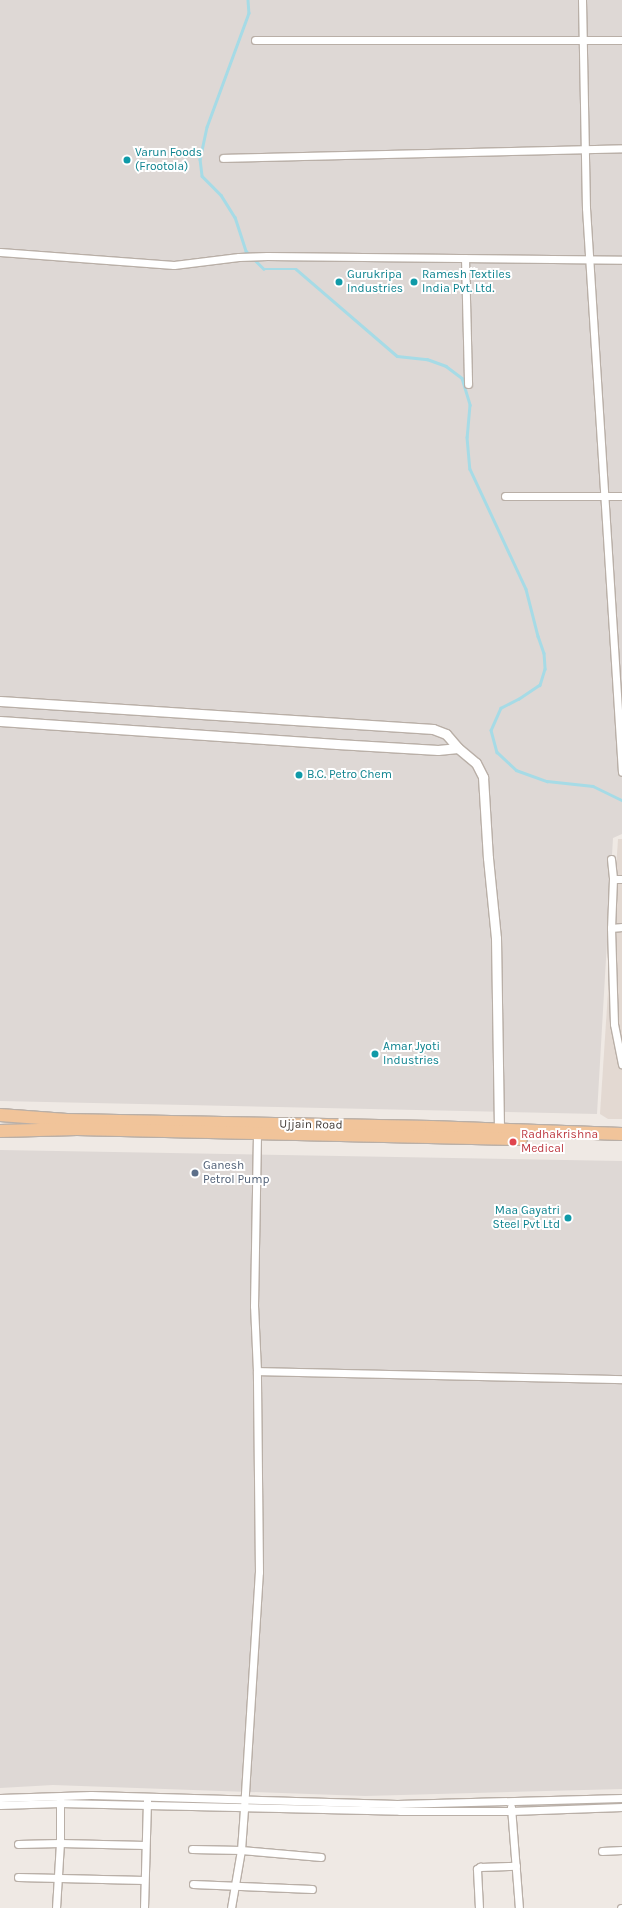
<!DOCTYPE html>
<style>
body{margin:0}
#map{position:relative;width:622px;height:1908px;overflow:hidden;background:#efe9e4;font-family:Karla,sans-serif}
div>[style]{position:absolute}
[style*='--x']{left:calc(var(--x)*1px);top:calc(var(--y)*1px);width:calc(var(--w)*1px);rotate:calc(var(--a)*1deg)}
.residential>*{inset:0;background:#e3d9d2}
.industrial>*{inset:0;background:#ded8d5}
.stream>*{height:2.5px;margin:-1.25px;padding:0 1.25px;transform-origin:1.25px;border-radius:1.25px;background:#a6dbe6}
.roads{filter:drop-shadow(1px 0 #b9afa7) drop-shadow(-1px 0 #b9afa7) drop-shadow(0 1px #b9afa7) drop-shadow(0 -1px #b9afa7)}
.minor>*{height:7px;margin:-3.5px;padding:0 3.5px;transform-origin:3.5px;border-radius:3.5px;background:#fff}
.tertiary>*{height:9px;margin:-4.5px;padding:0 4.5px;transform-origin:4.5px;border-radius:4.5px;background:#fff}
.primary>*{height:12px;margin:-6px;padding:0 6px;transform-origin:6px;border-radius:6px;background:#f1c49a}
.dots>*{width:11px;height:11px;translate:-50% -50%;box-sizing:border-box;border:2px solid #fff;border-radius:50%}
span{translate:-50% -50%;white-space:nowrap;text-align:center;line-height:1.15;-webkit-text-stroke:4px #fff;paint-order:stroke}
.culture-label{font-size:12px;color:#0d838f}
.left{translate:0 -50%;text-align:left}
.right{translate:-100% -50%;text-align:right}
.street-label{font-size:12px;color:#403934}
.health-label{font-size:12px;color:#be3a42}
.service-label{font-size:12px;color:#4e5e75}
</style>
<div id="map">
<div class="residential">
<i style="clip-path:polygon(618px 839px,622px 839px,622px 1119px,608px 1119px,600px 1114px)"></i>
</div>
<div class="industrial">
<i style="clip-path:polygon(0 0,622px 0,622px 834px,613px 838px,597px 1114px,0 1101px)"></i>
<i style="clip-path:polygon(0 1150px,622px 1161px,622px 1789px,365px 1796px,53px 1785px,0 1788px)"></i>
</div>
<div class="stream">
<i style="--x:248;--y:0;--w:13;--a:86"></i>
<i style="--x:249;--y:13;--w:121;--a:110.2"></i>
<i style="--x:207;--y:127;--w:33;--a:102"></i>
<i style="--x:200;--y:159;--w:17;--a:83"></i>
<i style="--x:202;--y:176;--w:27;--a:45"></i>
<i style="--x:221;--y:195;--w:26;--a:58"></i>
<i style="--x:235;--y:217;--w:36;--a:72"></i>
<i style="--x:246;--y:251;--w:25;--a:45"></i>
<i style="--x:264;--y:269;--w:32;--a:0"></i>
<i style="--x:296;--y:269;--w:133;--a:40.7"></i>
<i style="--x:397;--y:356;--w:30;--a:6"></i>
<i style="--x:427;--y:359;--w:20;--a:20"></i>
<i style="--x:446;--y:366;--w:20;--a:37"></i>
<i style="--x:462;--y:378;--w:28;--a:73"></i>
<i style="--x:470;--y:405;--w:32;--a:95"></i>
<i style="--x:467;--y:437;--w:32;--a:85"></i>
<i style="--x:470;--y:469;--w:132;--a:65"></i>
<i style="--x:526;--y:589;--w:49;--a:75.7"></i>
<i style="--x:538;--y:636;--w:18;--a:71"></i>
<i style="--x:544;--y:653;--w:16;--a:86"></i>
<i style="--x:545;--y:669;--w:17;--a:107"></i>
<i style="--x:540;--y:685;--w:25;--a:146"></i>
<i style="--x:519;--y:699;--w:20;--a:153"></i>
<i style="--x:501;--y:708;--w:24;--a:114"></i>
<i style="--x:491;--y:730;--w:23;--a:75"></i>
<i style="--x:497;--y:752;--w:26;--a:43"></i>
<i style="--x:516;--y:770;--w:33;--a:20"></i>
<i style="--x:547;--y:781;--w:46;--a:6.2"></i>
<i style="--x:593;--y:786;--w:32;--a:26"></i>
</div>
<div class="roads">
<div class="minor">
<i style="--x:582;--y:0;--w:208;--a:88.9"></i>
<i style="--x:586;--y:208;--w:565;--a:86.35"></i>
<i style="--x:255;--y:40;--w:367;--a:0"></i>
<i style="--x:223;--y:158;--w:399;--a:-1.4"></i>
<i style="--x:0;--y:252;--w:174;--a:4.3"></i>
<i style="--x:174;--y:265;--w:65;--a:-7"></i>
<i style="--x:239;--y:257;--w:28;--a:-2"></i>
<i style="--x:267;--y:256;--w:355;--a:0.6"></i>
<i style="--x:465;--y:258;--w:126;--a:88.6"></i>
<i style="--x:505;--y:496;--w:117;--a:0"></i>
<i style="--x:611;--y:859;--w:20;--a:84"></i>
<i style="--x:613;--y:879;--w:49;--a:92.3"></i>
<i style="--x:611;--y:928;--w:96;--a:88.2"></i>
<i style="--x:614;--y:1024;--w:41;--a:78.7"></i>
<i style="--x:613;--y:879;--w:9;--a:0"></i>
<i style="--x:611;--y:928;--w:11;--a:-5"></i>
<i style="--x:257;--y:1371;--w:365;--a:1.3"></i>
<i style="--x:0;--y:1798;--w:91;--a:-1.9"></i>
<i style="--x:91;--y:1795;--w:306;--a:1.7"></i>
<i style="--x:397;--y:1804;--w:225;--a:-1.5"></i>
<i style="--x:0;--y:1805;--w:60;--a:-1.9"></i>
<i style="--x:60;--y:1803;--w:340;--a:1.3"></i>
<i style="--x:400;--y:1811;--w:111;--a:0"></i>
<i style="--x:511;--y:1811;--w:111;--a:-2.1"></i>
<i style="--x:511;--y:1807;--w:101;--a:85.5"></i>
<i style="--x:18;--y:1844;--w:42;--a:-1.4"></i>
<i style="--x:60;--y:1843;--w:85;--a:1.3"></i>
<i style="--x:192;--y:1849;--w:49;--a:1.2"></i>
<i style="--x:241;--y:1850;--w:80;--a:5"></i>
<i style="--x:602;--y:1851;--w:20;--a:-3"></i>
<i style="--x:18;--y:1877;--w:126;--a:1.4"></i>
<i style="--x:193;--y:1884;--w:119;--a:2.4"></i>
<i style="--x:56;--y:1908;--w:65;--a:-86.5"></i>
<i style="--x:60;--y:1843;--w:45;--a:-90"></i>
<i style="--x:144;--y:1908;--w:108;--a:-88.4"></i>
<i style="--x:231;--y:1908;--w:59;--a:-80.2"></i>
<i style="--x:241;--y:1850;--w:41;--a:-85.8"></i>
<i style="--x:244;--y:1809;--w:237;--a:-86.4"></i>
<i style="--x:259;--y:1572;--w:201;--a:-90.6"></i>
<i style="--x:257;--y:1371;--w:65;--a:-92.6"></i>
<i style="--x:254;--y:1306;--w:176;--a:-89"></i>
<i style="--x:479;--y:1908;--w:39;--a:-93"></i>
<i style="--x:477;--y:1869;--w:4;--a:-34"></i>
<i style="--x:480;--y:1867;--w:36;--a:-2"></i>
<i style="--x:621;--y:1908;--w:1;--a:0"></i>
</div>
<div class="tertiary">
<i style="--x:0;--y:701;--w:434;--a:3.7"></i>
<i style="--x:433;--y:729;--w:14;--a:21"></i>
<i style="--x:446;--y:734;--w:18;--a:49"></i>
<i style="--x:458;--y:748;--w:23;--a:40"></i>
<i style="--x:476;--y:763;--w:16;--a:63"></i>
<i style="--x:483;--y:777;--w:81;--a:86.5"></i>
<i style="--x:488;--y:858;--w:80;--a:84.3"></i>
<i style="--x:496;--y:938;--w:197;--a:89.1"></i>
<i style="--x:0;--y:721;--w:338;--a:3.9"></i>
<i style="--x:337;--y:744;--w:101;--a:3.4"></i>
<i style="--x:438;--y:750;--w:20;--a:-6"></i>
</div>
<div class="primary">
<i style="--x:0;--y:1115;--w:67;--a:4.3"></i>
<i style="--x:67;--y:1120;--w:364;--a:1.1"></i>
<i style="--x:431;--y:1127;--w:191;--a:2.1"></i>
<i style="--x:0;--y:1131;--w:77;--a:-1.5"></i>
<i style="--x:77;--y:1129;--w:444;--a:1.3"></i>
</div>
</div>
<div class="dots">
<i style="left:127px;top:160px;background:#0f9aa8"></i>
<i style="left:339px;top:282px;background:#0f9aa8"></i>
<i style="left:414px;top:282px;background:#0f9aa8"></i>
<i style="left:299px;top:775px;background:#0f9aa8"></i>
<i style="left:375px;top:1054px;background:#0f9aa8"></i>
<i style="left:513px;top:1142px;background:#e0444e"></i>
<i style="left:195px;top:1173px;background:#5c6f8a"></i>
<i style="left:568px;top:1218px;background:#0f9aa8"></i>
</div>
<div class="culture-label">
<span class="left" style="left:135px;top:160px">Varun Foods<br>(Frootola)</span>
<span class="left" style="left:347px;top:282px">Gurukripa<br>Industries</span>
<span class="left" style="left:422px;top:282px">Ramesh Textiles<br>India Pvt. Ltd.</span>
<span class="left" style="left:307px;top:775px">B.C. Petro Chem</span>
<span class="left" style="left:383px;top:1054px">Amar Jyoti<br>Industries</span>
<span class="right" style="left:560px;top:1218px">Maa Gayatri<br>Steel Pvt Ltd</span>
</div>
<div class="street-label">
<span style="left:311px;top:1125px;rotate:1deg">Ujjain Road</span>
</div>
<div class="health-label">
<span class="left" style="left:521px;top:1142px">Radhakrishna<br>Medical</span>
</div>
<div class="service-label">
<span class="left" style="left:203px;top:1173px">Ganesh<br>Petrol Pump</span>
</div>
</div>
